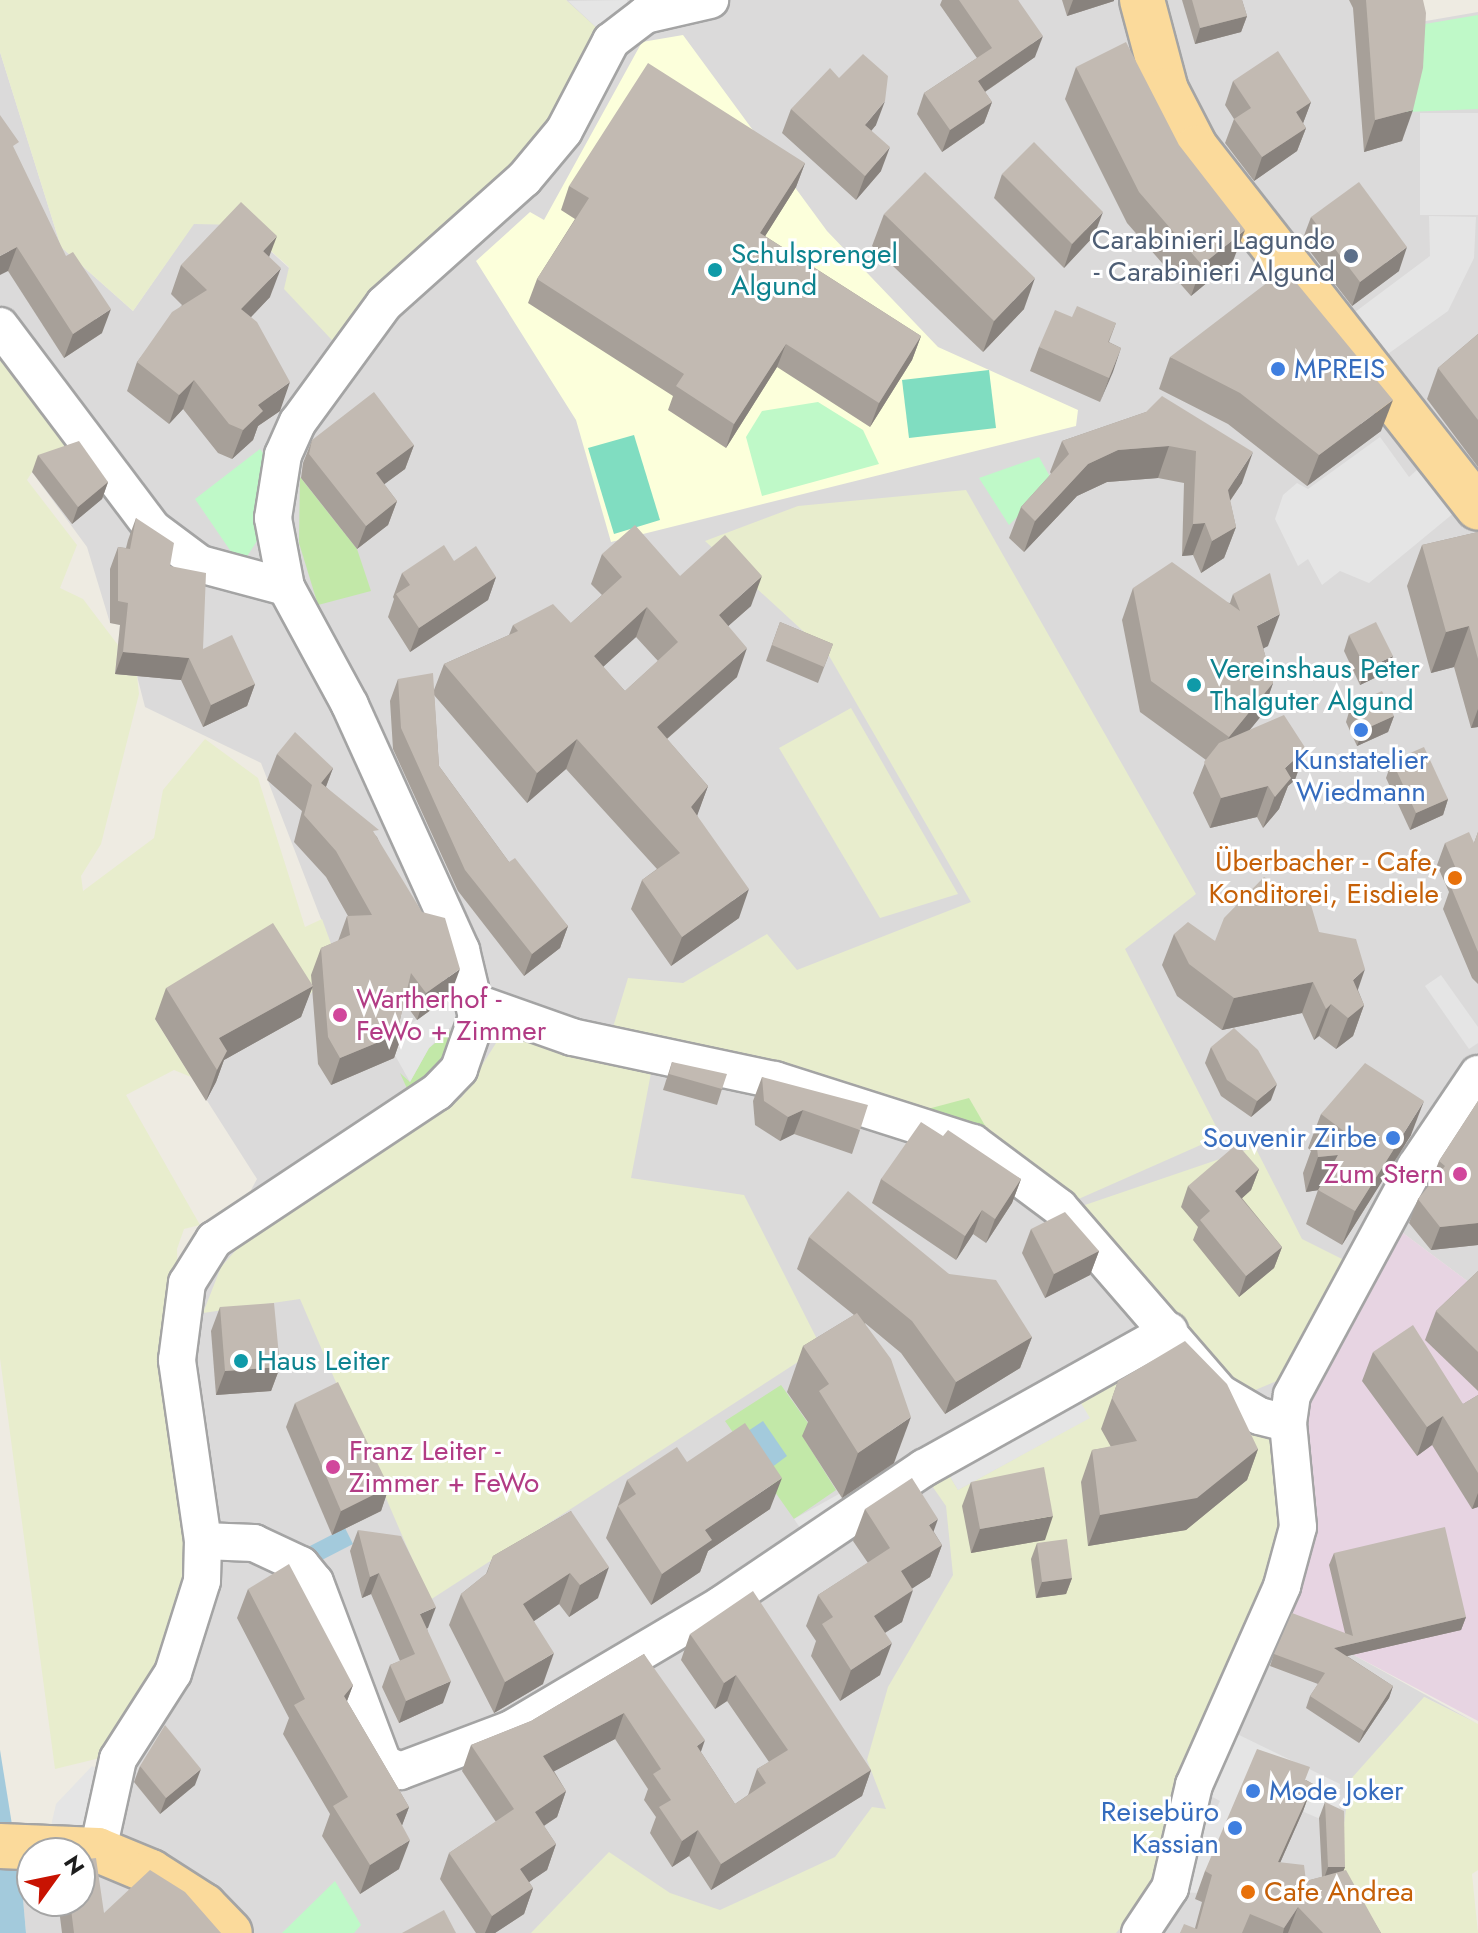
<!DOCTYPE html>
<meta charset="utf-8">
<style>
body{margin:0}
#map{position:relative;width:1478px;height:1933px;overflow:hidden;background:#eeebe2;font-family:Jost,sans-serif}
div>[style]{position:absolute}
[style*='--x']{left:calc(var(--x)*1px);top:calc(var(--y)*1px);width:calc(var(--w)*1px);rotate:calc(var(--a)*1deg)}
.residential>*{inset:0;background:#dbdada}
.industrial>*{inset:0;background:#e7d4e2}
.education>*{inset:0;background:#fcffdb}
.farmland>*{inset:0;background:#e8edcd}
.grass>*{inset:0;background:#c2e8a8}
.park>*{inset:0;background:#bff9c8}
.pitch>*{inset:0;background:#80ddc1}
.parking>*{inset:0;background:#e5e5e5}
.water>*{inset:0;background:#a3cadc}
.roads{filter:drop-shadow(2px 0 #a4a4a4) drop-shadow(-2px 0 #a4a4a4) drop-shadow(0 2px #a4a4a4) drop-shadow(0 -2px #a4a4a4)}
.minor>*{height:36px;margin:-18px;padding:0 18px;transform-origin:18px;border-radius:18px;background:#fff}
.major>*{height:44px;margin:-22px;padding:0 22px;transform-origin:22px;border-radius:22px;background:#fbda9b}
.wall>*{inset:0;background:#a7a099}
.shaded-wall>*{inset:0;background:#88827d}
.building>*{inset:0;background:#c2bab2}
.dots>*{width:22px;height:22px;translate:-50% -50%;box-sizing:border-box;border:4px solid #fff;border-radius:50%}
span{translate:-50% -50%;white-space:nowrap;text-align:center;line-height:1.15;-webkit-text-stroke:6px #fff;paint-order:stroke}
.service-label{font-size:28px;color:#4e5e75}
.right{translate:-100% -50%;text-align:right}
.culture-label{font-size:28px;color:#0d838f}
.left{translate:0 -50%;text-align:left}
.shop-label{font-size:28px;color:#366cbe}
.food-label{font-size:28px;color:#c56008}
.hotel-label{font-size:28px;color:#b23c85}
.north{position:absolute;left:16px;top:1837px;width:80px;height:80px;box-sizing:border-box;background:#fff;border:2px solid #a5a5a5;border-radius:50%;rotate:57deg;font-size:22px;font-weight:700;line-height:32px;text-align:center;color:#1d1d1d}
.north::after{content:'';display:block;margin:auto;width:28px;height:36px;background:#c81302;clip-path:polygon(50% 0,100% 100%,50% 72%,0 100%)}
</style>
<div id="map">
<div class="residential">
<i style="clip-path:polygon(566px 0,1414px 0,1420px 22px,1478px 12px,1478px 1289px,1395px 1227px,1316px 1634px,1478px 1724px,1424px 1697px,1364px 1933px,26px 1933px,22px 1887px,32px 1880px,32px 1901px,80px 1901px,80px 1853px,64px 1853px,118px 1759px,176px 1330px,257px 1179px,155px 1019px,338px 963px,261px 763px,145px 707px,137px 676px,115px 674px,120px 625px,110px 623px,87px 547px,32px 472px,73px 457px,0 348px,0 52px,61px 247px,133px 311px,194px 223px,242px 225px,289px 268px,584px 19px)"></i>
</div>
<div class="industrial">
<i style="clip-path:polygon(1395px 1227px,1478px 1289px,1478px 1721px,1284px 1618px,1312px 1385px)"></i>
</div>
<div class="education">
<i style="clip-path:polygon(683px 35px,827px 231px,938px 347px,1078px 410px,1076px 426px,611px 542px,576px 420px,476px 261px,530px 212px,544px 220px,642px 42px)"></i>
</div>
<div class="farmland">
<i style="clip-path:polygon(0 0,566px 0,611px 41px,584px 96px,345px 354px,284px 289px,289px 267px,242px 225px,194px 224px,133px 311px,61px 247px,0 52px)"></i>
<i style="clip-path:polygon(0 354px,74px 457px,32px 472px,27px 480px,77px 545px,60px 588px,83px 599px,118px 645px,115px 674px,137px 676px,139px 694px,101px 844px,81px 876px,83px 891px,154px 838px,163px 790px,205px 739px,258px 778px,305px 927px,322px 919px,338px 963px,297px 1009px,155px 1019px,191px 1077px,174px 1070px,126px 1095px,200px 1225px,184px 1229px,177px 1249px,189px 1574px,164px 1663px,100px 1758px,55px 1769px,0 1358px)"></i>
<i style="clip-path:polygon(966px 490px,1196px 894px,1125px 949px,1221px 1136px,1065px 1205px,905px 1115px,610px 1037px,628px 978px,683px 983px,767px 934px,797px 970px,971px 902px,828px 654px,705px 541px,798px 506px)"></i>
<i style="clip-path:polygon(851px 708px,958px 894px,880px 918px,779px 748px)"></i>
<i style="clip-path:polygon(503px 1032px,651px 1073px,631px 1178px,744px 1195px,821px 1347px,430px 1600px,300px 1299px,203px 1313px,221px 1267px,243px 1242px,462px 1097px)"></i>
<i style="clip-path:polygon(1255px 1147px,1302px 1239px,1344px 1260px,1284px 1378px,1253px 1391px,1232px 1390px,1082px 1206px)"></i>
<i style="clip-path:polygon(1141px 1353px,1288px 1423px,1298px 1527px,1149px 1896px,1116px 1933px,531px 1933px,609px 1852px,670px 1893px,720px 1910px,835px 1857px,872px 1807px,886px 1809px,867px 1760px,888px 1687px,953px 1575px,946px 1506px,921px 1470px,940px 1460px,958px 1490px,1089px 1418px,1073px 1390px)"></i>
<i style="clip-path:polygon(1424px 1697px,1478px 1724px,1478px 1870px,1472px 1874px,1478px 1933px,1364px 1933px,1339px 1861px,1350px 1780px)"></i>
</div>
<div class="grass">
<i style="clip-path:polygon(300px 477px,357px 549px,371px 591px,318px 605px,299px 543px)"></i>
<i style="clip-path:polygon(454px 1028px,440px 1070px,409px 1093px,400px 1073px,410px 1082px,429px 1048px)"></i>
<i style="clip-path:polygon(969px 1098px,987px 1129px,979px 1138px,905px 1115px)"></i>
<i style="clip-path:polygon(781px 1385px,813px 1430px,803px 1437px,836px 1490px,794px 1519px,725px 1421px)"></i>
</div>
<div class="park">
<i style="clip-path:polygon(1478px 15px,1478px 109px,1407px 112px,1413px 26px)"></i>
<i style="clip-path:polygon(818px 402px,863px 430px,879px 464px,762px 496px,746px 437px,762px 411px)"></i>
<i style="clip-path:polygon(260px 449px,267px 459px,260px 485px,264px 530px,246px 558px,234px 556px,195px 499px)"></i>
<i style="clip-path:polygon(1039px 457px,1053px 482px,1009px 525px,979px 478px)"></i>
<i style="clip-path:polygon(335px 1881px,361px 1925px,354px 1933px,282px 1933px)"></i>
</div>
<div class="pitch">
<i style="clip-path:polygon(989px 370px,996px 428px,909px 438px,902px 380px)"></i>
<i style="clip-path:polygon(634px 435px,660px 520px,614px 534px,588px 448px)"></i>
</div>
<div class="parking">
<i style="clip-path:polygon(627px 0,633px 24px,611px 41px,568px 1px)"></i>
<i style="clip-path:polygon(1420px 113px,1478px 113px,1478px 215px,1420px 215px)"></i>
<i style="clip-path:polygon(1429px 216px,1476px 217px,1474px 258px,1448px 311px,1378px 361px,1347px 318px,1430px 256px)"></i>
<i style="clip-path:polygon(1380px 437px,1409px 477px,1417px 470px,1455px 512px,1369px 583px,1340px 571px,1322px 585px,1308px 559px,1298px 566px,1275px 519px,1283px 495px,1297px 483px,1308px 489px)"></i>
<i style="clip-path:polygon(1441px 975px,1478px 1027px,1478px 1043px,1469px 1049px,1425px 986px)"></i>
<i style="clip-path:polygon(457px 991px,460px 1018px,429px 1048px,410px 1082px,387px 1041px)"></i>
<i style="clip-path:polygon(1073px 1390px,1090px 1418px,958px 1490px,940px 1460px)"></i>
<i style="clip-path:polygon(864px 1480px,869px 1484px,811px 1544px,794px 1519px)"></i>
<i style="clip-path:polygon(1235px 1733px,1340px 1784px,1339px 1827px,1304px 1812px,1300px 1795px,1247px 1777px,1197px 1893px,1184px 1892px,1201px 1807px,1214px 1813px,1220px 1801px,1207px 1794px)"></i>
<i style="clip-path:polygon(92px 1766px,105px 1774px,87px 1820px,75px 1833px,50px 1830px,56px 1804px)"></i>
</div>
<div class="water">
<i style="clip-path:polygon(763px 1421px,787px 1456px,767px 1471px,742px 1435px)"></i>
<i style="clip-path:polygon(345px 1528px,353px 1544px,318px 1562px,310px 1546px)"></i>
<i style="clip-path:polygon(0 1750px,22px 1887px,26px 1933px,0 1933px)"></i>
</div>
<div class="roads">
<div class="minor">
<i style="--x:0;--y:326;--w:254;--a:53"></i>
<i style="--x:153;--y:529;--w:59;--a:36.7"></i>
<i style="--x:200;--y:564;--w:89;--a:15"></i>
<i style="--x:479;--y:1004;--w:99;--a:19.5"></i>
<i style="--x:572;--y:1037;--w:208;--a:12"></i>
<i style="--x:775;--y:1080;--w:208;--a:17.7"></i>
<i style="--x:973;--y:1143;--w:107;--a:36.7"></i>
<i style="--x:1059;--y:1207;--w:246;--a:49.1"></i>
<i style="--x:1220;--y:1393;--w:45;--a:30.5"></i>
<i style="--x:1259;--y:1416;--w:30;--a:14"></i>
<i style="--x:203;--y:1541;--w:51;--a:2.2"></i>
<i style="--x:254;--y:1543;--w:52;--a:25.1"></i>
<i style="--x:301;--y:1565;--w:22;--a:51"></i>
<i style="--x:315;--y:1582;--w:193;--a:69.4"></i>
<i style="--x:383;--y:1763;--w:19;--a:25"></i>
<i style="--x:400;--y:1771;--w:119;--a:-20.7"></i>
<i style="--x:511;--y:1729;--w:245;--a:-30.6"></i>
<i style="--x:722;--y:1604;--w:244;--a:-34"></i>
<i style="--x:924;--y:1468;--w:281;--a:-29.2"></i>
<i style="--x:98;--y:1850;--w:93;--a:-77.6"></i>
<i style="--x:118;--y:1759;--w:102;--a:-57.4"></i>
<i style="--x:173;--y:1673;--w:96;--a:-72.5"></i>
<i style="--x:202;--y:1581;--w:40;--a:-88.6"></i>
<i style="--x:203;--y:1541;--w:183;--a:-98.2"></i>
<i style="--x:177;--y:1360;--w:78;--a:-82.6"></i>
<i style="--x:187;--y:1283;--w:51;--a:-57.9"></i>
<i style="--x:214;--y:1240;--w:268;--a:-33.6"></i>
<i style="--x:437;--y:1092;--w:32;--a:-46"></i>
<i style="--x:459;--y:1069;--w:55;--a:-70.9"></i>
<i style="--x:477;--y:1017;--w:69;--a:-103.4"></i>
<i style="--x:461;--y:950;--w:269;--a:-114.4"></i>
<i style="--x:350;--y:705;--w:134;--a:-118.5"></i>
<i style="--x:286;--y:587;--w:70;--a:-100.7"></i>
<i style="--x:273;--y:518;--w:64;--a:-81"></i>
<i style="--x:283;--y:455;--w:36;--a:-66"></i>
<i style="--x:298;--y:422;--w:146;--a:-53.9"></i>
<i style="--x:384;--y:304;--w:188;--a:-41.8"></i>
<i style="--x:524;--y:179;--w:62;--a:-50.2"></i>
<i style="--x:564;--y:131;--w:102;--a:-62.4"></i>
<i style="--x:611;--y:41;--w:43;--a:-37.4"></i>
<i style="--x:645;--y:15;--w:67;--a:-13"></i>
<i style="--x:1140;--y:1933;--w:54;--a:-56.3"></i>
<i style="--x:1170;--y:1888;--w:106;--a:-76.9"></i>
<i style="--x:1194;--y:1785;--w:218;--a:-66.1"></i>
<i style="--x:1282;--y:1586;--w:61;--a:-74.8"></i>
<i style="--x:1298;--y:1527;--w:104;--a:-95.5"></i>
<i style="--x:1288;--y:1423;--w:28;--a:-82"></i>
<i style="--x:1292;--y:1395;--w:260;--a:-61.6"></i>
<i style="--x:1416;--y:1166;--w:111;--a:-56"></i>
</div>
<div class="major">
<i style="--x:1142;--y:0;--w:93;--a:75.1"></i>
<i style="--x:1166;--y:90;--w:65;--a:62.7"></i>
<i style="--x:1196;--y:148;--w:457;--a:51.9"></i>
<i style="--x:0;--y:1846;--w:98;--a:2.3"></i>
<i style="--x:98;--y:1850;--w:57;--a:22.5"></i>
<i style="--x:151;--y:1872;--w:63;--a:32.7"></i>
<i style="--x:204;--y:1906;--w:37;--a:46"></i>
</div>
</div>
<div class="wall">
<i style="clip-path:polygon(942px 0,1018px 0,1035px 57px,985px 92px,992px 102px,984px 123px,942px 152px,917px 114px,924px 93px,977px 58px,940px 5px)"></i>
<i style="clip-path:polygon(1062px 0,1114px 0,1114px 1px,1067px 16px)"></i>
<i style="clip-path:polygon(1182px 0,1242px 0,1247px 16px,1241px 32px,1195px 44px)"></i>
<i style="clip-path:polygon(1349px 0,1423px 0,1402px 141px,1364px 152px,1353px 8px)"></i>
<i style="clip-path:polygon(1076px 67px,1233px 261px,1191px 296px,1127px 223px,1065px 99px)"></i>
<i style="clip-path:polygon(1233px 81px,1311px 102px,1303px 123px,1306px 128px,1297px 151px,1254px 181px,1225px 143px,1234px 119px,1225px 105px)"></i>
<i style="clip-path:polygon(791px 109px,876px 125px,871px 131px,881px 171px,856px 200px,782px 133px)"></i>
<i style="clip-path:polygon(15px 152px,102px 333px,64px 358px,8px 271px)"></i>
<i style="clip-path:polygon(805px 163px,796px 187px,765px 236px,921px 336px,912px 360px,870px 427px,777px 367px,726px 448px,668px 410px,673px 396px,528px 303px,537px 279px,575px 219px,561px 210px,569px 186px)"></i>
<i style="clip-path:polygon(1002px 174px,1094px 236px,1064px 268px,994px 198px)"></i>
<i style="clip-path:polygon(884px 214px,1024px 309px,983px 352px,872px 246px)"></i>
<i style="clip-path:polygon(1311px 217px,1399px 271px,1352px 306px,1302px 241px)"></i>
<i style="clip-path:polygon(269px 257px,270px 297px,251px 317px,280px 411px,258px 426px,253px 440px,232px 459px,218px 453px,183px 409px,169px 424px,127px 391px,137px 362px,182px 305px,171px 294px,181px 265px)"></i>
<i style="clip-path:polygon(1072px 317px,1116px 323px,1109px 342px,1121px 348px,1100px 402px,1030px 371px,1039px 347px)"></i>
<i style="clip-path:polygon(1478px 334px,1478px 467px,1427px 399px,1438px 368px)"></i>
<i style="clip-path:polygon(1170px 357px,1381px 431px,1307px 486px,1228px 424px,1159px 389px)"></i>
<i style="clip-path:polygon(1146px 412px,1242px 483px,1230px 501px,1236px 527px,1224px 558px,1201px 573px,1193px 555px,1182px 556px,1184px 483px,1158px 478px,1107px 482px,1077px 496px,1024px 552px,1009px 538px,1021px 507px,1051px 474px,1050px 472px,1062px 441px)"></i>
<i style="clip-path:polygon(312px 440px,414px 445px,405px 469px,384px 484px,397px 501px,388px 525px,357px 549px,301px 478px,303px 463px)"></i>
<i style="clip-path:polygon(38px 455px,108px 482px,102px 499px,72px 524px,32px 472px)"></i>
<i style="clip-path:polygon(136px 518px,170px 566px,203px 649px,255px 684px,247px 706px,203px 727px,181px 680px,115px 674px,120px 625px,110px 623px,110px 569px,118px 547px,126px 548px,128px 540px)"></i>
<i style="clip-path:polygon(1478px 532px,1478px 727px,1471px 728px,1454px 667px,1431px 673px,1407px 586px,1422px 545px)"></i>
<i style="clip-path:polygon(evenodd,602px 554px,680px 576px,751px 606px,728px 626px,737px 677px,667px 739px,708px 786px,697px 815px,739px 918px,671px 966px,631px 909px,642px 880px,657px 869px,566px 769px,527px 803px,434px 695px,439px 766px,509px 862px,568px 926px,560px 948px,524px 976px,458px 891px,393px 749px,390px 701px,398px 679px,434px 690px,444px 664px,509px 635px,513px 625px,571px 623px,602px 595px,591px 584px,602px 554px,636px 637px,658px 661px,625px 691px,603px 667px,636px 637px)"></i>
<i style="clip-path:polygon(402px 573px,496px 577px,488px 600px,410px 652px,388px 617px,394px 599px,393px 597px)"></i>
<i style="clip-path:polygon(1133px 588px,1230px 603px,1233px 594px,1268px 646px,1263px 648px,1273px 683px,1262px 715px,1249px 730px,1295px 780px,1288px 786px,1279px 809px,1263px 828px,1257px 817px,1210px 828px,1193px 793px,1206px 760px,1140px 712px,1122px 620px)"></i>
<i style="clip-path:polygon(780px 622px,833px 644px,818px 683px,766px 661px)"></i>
<i style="clip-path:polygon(1349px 635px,1387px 672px,1360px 685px,1344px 651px)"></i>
<i style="clip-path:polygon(1351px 705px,1394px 716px,1388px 732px,1357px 746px,1346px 722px)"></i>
<i style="clip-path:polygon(277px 754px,333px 768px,326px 787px,377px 837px,450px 996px,417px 1020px,404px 1002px,399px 1024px,403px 1032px,394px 1058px,331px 1085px,318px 1064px,312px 987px,301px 1017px,224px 1060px,216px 1082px,206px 1101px,155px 1019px,166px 988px,312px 986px,311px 975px,321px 948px,338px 941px,347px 916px,348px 916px,326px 877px,294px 842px,302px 811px,267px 780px)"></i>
<i style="clip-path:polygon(1392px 761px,1448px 799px,1443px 815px,1410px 830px,1386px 778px)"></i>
<i style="clip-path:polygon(1478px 832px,1478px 984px,1472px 978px,1443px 909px,1449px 892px,1437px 865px,1445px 843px,1474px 843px)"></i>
<i style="clip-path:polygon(1319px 932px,1358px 990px,1364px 1005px,1353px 1036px,1336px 1049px,1319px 1036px,1314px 1040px,1302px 1013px,1222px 1030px,1177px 996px,1162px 965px,1174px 934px,1215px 941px)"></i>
<i style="clip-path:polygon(1211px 1047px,1271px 1100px,1251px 1117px,1221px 1096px,1205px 1063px)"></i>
<i style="clip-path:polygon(672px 1062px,722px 1089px,717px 1105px,663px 1090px)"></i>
<i style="clip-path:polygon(762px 1077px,860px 1130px,852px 1154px,794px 1134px,780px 1141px,755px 1125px,753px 1101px)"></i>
<i style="clip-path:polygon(1478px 1101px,1478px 1245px,1431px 1250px,1409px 1223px,1418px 1199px,1430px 1184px,1439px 1161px)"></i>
<i style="clip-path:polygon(1321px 1114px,1411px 1135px,1342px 1245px,1306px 1224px,1318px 1190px,1306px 1192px,1303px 1173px,1311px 1151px,1308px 1148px)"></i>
<i style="clip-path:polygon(943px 1136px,1021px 1179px,1012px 1203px,986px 1243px,973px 1234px,956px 1260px,872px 1203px,881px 1179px)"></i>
<i style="clip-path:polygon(1259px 1169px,1251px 1190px,1242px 1198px,1282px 1247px,1274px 1268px,1239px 1297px,1193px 1240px,1198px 1227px,1181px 1207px,1188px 1186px)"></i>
<i style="clip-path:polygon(1031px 1229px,1099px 1251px,1090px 1275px,1045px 1298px,1022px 1253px)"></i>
<i style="clip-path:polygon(809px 1237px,949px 1274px,1032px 1337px,1020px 1368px,945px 1414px,901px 1353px,865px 1323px,894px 1463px,842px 1498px,802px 1436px,808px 1422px,787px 1392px,803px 1346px,854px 1315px,797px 1269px)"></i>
<i style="clip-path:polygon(1478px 1271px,1478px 1391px,1425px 1340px,1436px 1311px)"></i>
<i style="clip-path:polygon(220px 1307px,280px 1367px,271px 1391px,216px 1395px,211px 1331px)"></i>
<i style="clip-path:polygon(1373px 1352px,1463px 1404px,1478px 1395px,1478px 1507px,1472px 1509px,1432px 1445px,1417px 1456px,1362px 1381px)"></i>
<i style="clip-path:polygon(1118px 1381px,1258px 1449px,1247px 1480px,1186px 1530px,1088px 1546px,1081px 1482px,1092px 1450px,1111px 1447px,1101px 1429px)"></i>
<i style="clip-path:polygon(295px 1403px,389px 1487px,381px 1511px,332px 1535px,286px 1427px)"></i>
<i style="clip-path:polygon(687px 1462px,770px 1509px,708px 1551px,700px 1572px,651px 1605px,606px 1538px,627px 1480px)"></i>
<i style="clip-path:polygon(971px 1482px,1045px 1540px,971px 1553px,962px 1506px)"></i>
<i style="clip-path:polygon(865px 1509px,934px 1532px,942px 1545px,930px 1577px,912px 1588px,902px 1622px,885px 1633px,880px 1675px,840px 1701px,811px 1656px,816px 1641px,806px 1626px,818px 1595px,868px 1563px,853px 1541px)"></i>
<i style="clip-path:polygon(571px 1511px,598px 1598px,569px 1617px,559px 1604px,534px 1621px,543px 1684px,494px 1713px,449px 1625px,461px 1594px,486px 1574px,493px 1556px)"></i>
<i style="clip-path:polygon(358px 1530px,428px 1628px,427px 1628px,443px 1703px,399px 1723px,382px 1687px,390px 1665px,400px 1661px,371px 1594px,362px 1598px,350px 1551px)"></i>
<i style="clip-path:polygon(1037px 1543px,1072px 1578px,1066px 1594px,1036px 1598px,1031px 1559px)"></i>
<i style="clip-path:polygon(1334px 1553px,1466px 1617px,1461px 1630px,1347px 1656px,1393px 1686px,1389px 1698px,1359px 1743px,1306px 1708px,1310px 1696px,1318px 1684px,1270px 1666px,1274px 1654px,1345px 1633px,1329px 1565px)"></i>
<i style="clip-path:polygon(248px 1589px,353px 1685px,347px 1701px,409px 1807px,402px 1825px,399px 1869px,360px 1894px,322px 1836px,330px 1814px,283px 1734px,289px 1718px,237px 1618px)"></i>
<i style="clip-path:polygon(690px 1634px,871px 1770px,862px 1796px,711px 1890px,689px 1856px,672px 1867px,650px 1833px,656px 1817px,644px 1800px,648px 1789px,615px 1739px,554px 1771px,566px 1791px,557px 1817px,544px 1826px,556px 1844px,547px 1870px,529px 1882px,533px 1888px,524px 1914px,495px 1933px,476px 1933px,440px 1879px,449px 1853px,496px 1822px,462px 1771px,471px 1745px,531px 1721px,644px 1654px,701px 1752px,735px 1804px,748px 1795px,757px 1769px,769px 1762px,727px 1701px,715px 1709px,681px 1660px)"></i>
<i style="clip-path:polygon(140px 1766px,195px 1785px,160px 1814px,134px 1782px)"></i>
<i style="clip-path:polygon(1306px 1780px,1313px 1784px,1303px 1811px,1280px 1863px,1306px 1881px,1322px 1877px,1319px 1818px,1325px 1802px,1345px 1867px,1343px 1871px,1381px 1933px,1180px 1933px,1195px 1928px,1202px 1902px,1195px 1899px,1205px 1871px)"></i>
<i style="clip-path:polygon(58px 1901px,80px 1901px,104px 1913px,221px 1933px,62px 1933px)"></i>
</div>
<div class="shaded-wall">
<i style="clip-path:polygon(1073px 0,1114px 0,1114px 1px,1067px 16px)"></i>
<i style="clip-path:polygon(1247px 16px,1241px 32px,1195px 44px,1200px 28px)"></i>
<i style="clip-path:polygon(1043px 36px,1035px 57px,970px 102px,978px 81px)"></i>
<i style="clip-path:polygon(885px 101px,876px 125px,856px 149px,865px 125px)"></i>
<i style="clip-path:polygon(992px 102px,984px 123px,942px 152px,950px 130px)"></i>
<i style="clip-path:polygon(1311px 102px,1302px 126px,1296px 112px)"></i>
<i style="clip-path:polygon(1413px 110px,1402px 141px,1364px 152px,1375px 120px)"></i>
<i style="clip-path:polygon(1306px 128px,1297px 151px,1254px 181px,1262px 157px)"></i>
<i style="clip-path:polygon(890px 147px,881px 171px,856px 200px,865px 176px)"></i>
<i style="clip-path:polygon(805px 163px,796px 187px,752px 257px,760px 233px)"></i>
<i style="clip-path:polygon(1103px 212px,1094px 236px,1064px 268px,1072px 244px)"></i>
<i style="clip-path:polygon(1245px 230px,1233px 261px,1191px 296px,1202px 265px)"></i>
<i style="clip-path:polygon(277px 236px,266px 265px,263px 251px)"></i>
<i style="clip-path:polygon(17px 247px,8px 271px,0 275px,0 256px)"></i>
<i style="clip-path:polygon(1407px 247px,1399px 271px,1352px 306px,1360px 282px)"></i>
<i style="clip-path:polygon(281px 268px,270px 297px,231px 338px,241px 309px)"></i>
<i style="clip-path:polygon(1035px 278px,1024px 309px,983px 352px,994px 321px)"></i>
<i style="clip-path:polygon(111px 309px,102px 333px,64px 358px,73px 334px)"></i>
<i style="clip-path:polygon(921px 336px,912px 360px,870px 427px,879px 403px)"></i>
<i style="clip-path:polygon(786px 344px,777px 367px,726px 448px,734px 424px)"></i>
<i style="clip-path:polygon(1121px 348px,1113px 372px,1100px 402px,1109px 378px)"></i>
<i style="clip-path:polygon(194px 380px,183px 409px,169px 424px,179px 395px)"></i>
<i style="clip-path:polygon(290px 382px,280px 411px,258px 426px,253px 440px,232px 459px,243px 430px,258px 405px)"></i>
<i style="clip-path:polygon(1393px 400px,1381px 431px,1307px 486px,1319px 455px)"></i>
<i style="clip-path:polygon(414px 445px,405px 469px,367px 497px,376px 473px)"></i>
<i style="clip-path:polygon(1169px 446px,1158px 478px,1107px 482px,1077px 496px,1024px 552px,1035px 521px,1088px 464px,1118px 450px)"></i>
<i style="clip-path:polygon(1253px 452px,1242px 483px,1216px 521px,1228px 490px)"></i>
<i style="clip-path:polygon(108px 482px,102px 499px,72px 524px,78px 507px)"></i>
<i style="clip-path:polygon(397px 501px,388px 525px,357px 549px,366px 526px)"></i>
<i style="clip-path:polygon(1205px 523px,1193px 555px,1182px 556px,1193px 524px)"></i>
<i style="clip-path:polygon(1236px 527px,1224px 558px,1201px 573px,1212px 541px)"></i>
<i style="clip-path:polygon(762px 576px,751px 606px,708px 644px,719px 615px)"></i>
<i style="clip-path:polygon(496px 577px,488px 600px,410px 652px,419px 628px)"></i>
<i style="clip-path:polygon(647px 607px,636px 637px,583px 685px,594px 656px)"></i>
<i style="clip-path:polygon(1280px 614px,1268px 646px,1246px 658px,1257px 626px)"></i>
<i style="clip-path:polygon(1469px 626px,1454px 667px,1431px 673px,1446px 632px)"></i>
<i style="clip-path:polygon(747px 648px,737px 677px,646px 757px,657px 727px)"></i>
<i style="clip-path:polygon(123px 652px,189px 658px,181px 680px,115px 674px)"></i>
<i style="clip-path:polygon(1393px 656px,1387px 672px,1360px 685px,1366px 669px)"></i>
<i style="clip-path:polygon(1273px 683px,1262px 715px,1218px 769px,1229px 737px)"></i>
<i style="clip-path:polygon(255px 684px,247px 706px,203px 727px,211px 705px)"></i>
<i style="clip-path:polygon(1478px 709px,1478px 727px,1471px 728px)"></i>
<i style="clip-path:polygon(1394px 716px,1388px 732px,1357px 746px,1363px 730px)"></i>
<i style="clip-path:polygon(577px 739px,566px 769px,527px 803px,537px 773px)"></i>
<i style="clip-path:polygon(1306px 749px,1295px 780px,1288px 786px,1279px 809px,1263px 828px,1285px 768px)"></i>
<i style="clip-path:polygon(333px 768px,323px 794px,321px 783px)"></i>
<i style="clip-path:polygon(708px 786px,697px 816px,691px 807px)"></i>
<i style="clip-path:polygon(1268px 786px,1257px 817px,1210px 828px,1221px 798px)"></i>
<i style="clip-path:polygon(1448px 799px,1443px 815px,1410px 830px,1416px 813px)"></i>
<i style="clip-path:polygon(749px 889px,739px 918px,671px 966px,682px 937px)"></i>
<i style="clip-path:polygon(568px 926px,560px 948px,524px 976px,532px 954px)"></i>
<i style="clip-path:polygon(460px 969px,450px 996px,417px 1020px,426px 993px)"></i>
<i style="clip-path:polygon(1365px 969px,1354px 1001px,1353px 980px)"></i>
<i style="clip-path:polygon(1313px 982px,1302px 1013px,1222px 1030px,1234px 998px)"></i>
<i style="clip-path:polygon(313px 986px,301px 1017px,224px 1060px,216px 1082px,206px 1101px,217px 1070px,219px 1038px)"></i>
<i style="clip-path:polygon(1331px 1004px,1319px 1036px,1314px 1040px,1326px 1009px)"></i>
<i style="clip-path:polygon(1364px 1005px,1353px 1036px,1336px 1049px,1348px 1018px)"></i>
<i style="clip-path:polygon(403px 1032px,394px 1058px,331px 1085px,340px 1058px)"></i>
<i style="clip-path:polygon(1277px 1084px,1271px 1100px,1251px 1117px,1257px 1101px)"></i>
<i style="clip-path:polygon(1424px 1101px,1411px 1135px,1342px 1245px,1355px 1211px)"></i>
<i style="clip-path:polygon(803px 1110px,794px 1134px,780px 1141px,788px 1117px)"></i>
<i style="clip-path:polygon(1338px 1155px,1326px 1189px,1306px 1192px,1318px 1157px)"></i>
<i style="clip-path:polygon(1259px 1169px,1251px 1190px,1228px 1211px,1235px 1191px)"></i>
<i style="clip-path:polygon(1021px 1179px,1012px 1203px,986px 1243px,995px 1219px)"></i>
<i style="clip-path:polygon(982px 1210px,973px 1234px,956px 1260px,965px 1236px)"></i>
<i style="clip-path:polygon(1478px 1223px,1478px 1245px,1431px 1250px,1440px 1227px)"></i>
<i style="clip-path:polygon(1282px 1247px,1274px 1268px,1239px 1297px,1246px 1276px)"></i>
<i style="clip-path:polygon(1099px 1251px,1090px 1275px,1045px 1298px,1054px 1274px)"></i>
<i style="clip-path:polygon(1032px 1337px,1020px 1368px,945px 1414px,956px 1382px)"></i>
<i style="clip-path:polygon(280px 1367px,271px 1391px,216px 1395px,225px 1371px)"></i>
<i style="clip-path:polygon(1443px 1416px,1432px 1445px,1417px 1456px,1427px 1427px)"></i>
<i style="clip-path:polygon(911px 1417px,894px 1463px,842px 1498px,858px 1453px)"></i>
<i style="clip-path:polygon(1258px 1449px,1247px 1480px,1186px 1530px,1088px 1546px,1100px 1515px)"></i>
<i style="clip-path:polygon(782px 1478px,770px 1509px,708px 1551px,700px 1572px,651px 1605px,662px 1574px,705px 1530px)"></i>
<i style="clip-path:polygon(389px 1487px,381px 1511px,332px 1535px,341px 1511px)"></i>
<i style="clip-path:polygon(1478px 1493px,1478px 1507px,1472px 1509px)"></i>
<i style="clip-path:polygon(1053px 1516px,1045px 1540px,971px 1553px,980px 1529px)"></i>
<i style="clip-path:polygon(938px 1519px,927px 1550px,929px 1525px)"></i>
<i style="clip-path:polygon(942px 1545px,930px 1577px,890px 1603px,901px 1571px)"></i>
<i style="clip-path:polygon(609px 1567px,598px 1598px,569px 1617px,580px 1585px)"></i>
<i style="clip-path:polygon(379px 1573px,371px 1594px,362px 1598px,370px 1577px)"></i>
<i style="clip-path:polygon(570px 1573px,559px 1604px,512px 1636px,523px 1604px)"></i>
<i style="clip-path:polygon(1072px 1578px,1066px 1594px,1036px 1598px,1042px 1582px)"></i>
<i style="clip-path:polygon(913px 1590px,902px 1622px,862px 1647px,874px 1616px)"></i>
<i style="clip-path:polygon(436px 1607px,428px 1628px,412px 1635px,420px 1614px)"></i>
<i style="clip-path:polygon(1466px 1617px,1461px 1630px,1330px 1660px,1334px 1648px)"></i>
<i style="clip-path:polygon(892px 1643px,880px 1675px,840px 1701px,851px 1670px)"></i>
<i style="clip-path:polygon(554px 1653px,543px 1684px,494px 1713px,505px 1682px)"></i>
<i style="clip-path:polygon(736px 1675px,727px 1701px,715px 1709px,724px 1683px)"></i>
<i style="clip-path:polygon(451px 1681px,443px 1703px,399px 1723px,406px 1701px)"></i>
<i style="clip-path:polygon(353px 1685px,342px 1714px,344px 1696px)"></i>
<i style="clip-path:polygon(1393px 1686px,1389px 1698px,1359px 1743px,1364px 1731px)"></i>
<i style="clip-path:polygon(624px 1713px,615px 1739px,534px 1782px,543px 1756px)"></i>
<i style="clip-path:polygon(705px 1740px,696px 1766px,697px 1746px)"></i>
<i style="clip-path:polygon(201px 1769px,195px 1785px,160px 1814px,166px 1798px)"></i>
<i style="clip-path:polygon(871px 1770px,862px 1796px,711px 1890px,721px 1864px)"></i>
<i style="clip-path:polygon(1313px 1784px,1303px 1811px,1268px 1890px,1278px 1862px)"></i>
<i style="clip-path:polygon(566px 1791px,557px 1817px,525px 1838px,535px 1812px)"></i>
<i style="clip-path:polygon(409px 1807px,398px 1836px,396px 1814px)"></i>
<i style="clip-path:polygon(698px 1830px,689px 1856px,672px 1867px,682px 1841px)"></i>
<i style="clip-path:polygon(410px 1840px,399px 1869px,360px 1894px,370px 1865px)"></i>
<i style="clip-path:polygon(556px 1844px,547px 1870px,510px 1895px,520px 1869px)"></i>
<i style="clip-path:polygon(1328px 1867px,1345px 1867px,1339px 1883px,1322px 1884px)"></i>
<i style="clip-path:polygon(533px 1888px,524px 1914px,495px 1933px,485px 1933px,492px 1916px)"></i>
<i style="clip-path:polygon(1298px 1907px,1288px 1933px,1283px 1933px,1284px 1928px)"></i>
</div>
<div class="building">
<i style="clip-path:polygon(959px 0,1018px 0,1043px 36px,978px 81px,992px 102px,950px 130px,924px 93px,992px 48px)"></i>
<i style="clip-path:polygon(1192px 0,1242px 0,1247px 16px,1200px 28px)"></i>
<i style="clip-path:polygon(1366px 0,1423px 0,1426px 13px,1423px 68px,1413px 110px,1375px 120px)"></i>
<i style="clip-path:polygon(1126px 42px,1179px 145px,1245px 230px,1202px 265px,1139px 192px,1076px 67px)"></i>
<i style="clip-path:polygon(1278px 51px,1311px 102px,1296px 112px,1306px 128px,1262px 157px,1234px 119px,1251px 108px,1233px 81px)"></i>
<i style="clip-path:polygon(863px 54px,888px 76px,885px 101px,865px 125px,890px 147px,865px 176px,791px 109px,830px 68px,839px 78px)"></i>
<i style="clip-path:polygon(648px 63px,805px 163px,760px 233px,921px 336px,879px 403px,786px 344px,734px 424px,676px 386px,684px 374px,537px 279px,589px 198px,569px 186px)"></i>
<i style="clip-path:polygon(0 115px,19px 142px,13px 146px,66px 256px,73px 252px,111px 309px,73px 334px,17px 247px,0 256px)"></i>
<i style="clip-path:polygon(1034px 142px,1103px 212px,1072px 244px,1002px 174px)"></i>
<i style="clip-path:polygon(925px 172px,1035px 278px,994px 321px,884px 214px)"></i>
<i style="clip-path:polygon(1359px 182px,1407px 247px,1360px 282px,1311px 217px)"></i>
<i style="clip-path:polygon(241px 202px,277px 236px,263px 251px,281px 268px,241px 309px,257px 322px,290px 382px,258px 405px,263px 411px,243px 430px,229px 424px,194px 380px,179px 395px,137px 362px,172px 312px,207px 290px,181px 265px)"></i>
<i style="clip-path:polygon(1285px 269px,1393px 400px,1319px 455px,1240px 393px,1170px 357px)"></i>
<i style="clip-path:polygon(1077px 306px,1116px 323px,1108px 342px,1121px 348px,1109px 378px,1039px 347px,1055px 310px,1072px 317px)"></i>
<i style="clip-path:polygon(1478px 334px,1478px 420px,1438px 368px)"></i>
<i style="clip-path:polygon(374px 392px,414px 445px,376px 473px,397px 501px,366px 526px,309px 454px,312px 440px)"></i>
<i style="clip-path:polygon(1162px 396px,1253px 452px,1228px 490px,1236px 527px,1212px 541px,1205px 523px,1193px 524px,1196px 451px,1169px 446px,1118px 450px,1088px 464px,1035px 521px,1021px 507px,1069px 454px,1062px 441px,1146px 412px)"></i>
<i style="clip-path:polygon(79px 441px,108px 482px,78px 507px,38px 455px)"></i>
<i style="clip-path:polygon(136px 518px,174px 543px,170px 566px,206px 573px,203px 649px,232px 635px,255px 684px,211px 705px,189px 658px,123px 652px,128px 603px,118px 601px,118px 547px,130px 549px)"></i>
<i style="clip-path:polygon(evenodd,635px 525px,680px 576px,725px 535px,762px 576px,719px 615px,747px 648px,657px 727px,708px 786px,691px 807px,749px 889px,682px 937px,642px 880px,680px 853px,577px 739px,537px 773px,444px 664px,518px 631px,513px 625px,553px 604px,571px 623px,622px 577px,602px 554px,635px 525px,647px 607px,678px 642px,625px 691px,594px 656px,647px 607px)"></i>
<i style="clip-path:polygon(1478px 532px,1478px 659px,1469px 626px,1446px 632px,1422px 545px)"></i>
<i style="clip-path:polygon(444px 545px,454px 561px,476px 546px,496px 577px,419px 628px,396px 594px,410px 585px,402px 573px)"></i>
<i style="clip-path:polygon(1172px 562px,1240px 611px,1233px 594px,1270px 573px,1280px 614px,1257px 626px,1273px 683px,1229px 737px,1151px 681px,1133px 588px)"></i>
<i style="clip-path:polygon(780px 622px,833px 644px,824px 667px,772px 645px)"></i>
<i style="clip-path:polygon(1376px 622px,1393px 656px,1366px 669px,1349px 635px)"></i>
<i style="clip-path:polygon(433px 673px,439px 766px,509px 862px,515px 858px,568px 926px,532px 954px,465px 870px,401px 728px,398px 679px)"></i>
<i style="clip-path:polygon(1382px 691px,1394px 716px,1363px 730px,1351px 705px)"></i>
<i style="clip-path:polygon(1284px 715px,1306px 749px,1285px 768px,1291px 778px,1275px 797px,1268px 786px,1221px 798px,1204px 762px,1219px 743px)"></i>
<i style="clip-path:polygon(295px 732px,333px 768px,321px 783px,379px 830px,373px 831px,422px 912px,445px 918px,460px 969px,426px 993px,411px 973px,399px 1024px,403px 1032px,340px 1058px,328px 1037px,321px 948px,350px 935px,347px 916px,372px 915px,336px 851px,304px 815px,312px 785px,277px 754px)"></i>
<i style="clip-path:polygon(1424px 747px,1448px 799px,1416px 813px,1392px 761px)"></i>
<i style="clip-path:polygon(1469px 832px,1474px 843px,1478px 832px,1478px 952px,1451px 887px,1462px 883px,1445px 843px)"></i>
<i style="clip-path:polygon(1264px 877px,1311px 905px,1319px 932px,1356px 939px,1365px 969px,1353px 980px,1364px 1005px,1348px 1018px,1331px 1004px,1326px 1009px,1313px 982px,1234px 998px,1189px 964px,1174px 934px,1188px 922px,1215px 941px,1224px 918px)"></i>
<i style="clip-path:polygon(273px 923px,313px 986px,219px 1038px,227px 1051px,217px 1070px,166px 988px)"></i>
<i style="clip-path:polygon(1234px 1028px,1258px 1050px,1277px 1084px,1257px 1101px,1227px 1080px,1211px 1047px)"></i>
<i style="clip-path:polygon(672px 1062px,727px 1074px,722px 1089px,669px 1074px)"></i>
<i style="clip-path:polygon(1365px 1063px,1424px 1101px,1355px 1211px,1318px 1190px,1338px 1155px,1318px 1157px,1316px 1139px,1349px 1135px,1321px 1114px)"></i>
<i style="clip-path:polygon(762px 1077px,868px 1105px,860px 1130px,803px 1110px,788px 1117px,764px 1101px)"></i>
<i style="clip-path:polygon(1478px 1101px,1478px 1223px,1440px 1227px,1418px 1199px,1445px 1166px,1439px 1161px)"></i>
<i style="clip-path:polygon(921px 1122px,943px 1136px,948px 1130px,1021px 1179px,995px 1219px,982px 1210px,965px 1236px,881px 1179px)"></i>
<i style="clip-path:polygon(1237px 1144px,1259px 1169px,1235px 1191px,1282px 1247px,1246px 1276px,1200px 1220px,1210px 1211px,1188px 1186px)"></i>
<i style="clip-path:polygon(848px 1191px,949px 1274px,996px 1280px,1032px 1337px,956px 1382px,912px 1321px,809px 1237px)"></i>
<i style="clip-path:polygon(1065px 1212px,1099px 1251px,1054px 1274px,1031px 1229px)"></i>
<i style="clip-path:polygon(1478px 1271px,1478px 1352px,1436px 1311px)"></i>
<i style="clip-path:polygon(274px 1303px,280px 1367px,225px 1371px,220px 1307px)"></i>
<i style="clip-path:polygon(857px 1313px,891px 1359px,911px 1417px,858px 1453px,819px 1391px,829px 1384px,803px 1346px)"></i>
<i style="clip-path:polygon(1413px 1325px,1463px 1404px,1478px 1395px,1478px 1473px,1443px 1416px,1427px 1427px,1373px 1352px)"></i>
<i style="clip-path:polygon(1185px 1341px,1227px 1384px,1258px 1449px,1197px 1498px,1100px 1515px,1092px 1450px,1137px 1441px,1112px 1398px,1118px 1381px)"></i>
<i style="clip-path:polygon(338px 1382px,389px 1487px,341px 1511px,295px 1403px)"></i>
<i style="clip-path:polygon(745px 1423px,782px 1478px,705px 1530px,712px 1540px,662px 1574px,618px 1506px,636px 1494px,627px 1480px,677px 1447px,687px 1462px)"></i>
<i style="clip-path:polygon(1044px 1467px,1053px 1516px,980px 1529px,971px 1482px)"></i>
<i style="clip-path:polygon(912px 1478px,938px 1519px,929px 1525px,942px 1545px,901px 1571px,913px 1590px,874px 1616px,892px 1643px,851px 1670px,822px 1624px,833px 1617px,818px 1595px,890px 1548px,865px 1509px)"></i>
<i style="clip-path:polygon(571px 1511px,609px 1567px,580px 1585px,570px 1573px,523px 1604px,554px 1653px,505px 1682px,461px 1594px,487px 1573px,493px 1556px)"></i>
<i style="clip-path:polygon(1445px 1527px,1466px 1617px,1334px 1648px,1393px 1686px,1364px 1731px,1310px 1696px,1325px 1673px,1274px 1654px,1292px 1613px,1353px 1636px,1334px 1553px)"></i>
<i style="clip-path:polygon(358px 1530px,401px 1536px,436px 1607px,420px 1614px,451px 1681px,406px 1701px,390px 1665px,415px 1654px,379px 1573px,370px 1577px)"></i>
<i style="clip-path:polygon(1067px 1539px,1072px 1578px,1042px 1582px,1037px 1543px)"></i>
<i style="clip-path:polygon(289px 1564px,353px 1685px,344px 1696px,409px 1807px,396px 1814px,410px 1840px,370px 1865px,333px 1806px,348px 1797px,294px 1705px,305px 1699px,248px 1589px)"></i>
<i style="clip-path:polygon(753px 1591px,871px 1770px,721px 1864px,698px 1830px,682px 1841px,659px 1807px,671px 1800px,653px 1774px,661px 1769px,624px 1713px,543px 1756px,566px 1791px,535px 1812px,556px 1844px,520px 1869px,533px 1888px,492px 1916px,449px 1853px,514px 1809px,471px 1745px,531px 1721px,644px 1654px,705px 1740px,697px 1746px,735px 1804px,766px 1783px,757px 1769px,788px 1750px,736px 1675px,724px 1683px,690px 1634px)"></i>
<i style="clip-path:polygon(165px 1725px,201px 1769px,166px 1798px,140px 1766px)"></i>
<i style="clip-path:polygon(1257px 1749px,1310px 1767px,1305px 1780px,1313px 1784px,1278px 1862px,1304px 1865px,1306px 1881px,1346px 1870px,1381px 1933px,1323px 1933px,1298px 1907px,1284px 1928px,1250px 1914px,1242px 1933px,1180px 1933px,1184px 1924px,1197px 1929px,1212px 1875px,1205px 1871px)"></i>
<i style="clip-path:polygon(1325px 1802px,1344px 1811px,1345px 1867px,1328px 1867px)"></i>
<i style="clip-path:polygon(96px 1858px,104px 1913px,150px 1870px,185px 1892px,221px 1933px,74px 1933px,70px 1901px,80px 1901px,80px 1860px)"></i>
<i style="clip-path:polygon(444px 1910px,456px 1933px,402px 1933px)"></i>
</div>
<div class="dots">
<i style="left:1351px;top:256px;background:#5c6f8a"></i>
<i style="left:715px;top:270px;background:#0f9aa8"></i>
<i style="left:1278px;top:369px;background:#3f7fe0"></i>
<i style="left:1194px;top:685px;background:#0f9aa8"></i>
<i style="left:1361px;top:730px;background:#3f7fe0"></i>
<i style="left:1455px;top:878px;background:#e8710a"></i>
<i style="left:340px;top:1015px;background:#d1479c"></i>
<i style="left:1393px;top:1138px;background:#3f7fe0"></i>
<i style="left:1460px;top:1174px;background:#d1479c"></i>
<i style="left:241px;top:1361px;background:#0f9aa8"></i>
<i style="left:333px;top:1467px;background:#d1479c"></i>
<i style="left:1253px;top:1791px;background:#3f7fe0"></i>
<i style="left:1235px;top:1828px;background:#3f7fe0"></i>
<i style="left:1248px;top:1892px;background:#e8710a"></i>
</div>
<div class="service-label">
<span class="right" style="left:1335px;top:256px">Carabinieri Lagundo<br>- Carabinieri Algund</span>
</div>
<div class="culture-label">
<span class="left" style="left:731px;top:270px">Schulsprengel<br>Algund</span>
<span class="left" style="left:1210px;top:685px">Vereinshaus Peter<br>Thalguter Algund</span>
<span class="left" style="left:257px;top:1361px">Haus Leiter</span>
</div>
<div class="shop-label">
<span class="left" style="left:1294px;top:369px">MPREIS</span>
<span style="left:1361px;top:776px">Kunstatelier<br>Wiedmann</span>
<span class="right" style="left:1377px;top:1138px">Souvenir Zirbe</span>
<span class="left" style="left:1269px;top:1791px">Mode Joker</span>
<span class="right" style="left:1219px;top:1828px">Reisebüro<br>Kassian</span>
</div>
<div class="food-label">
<span class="right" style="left:1439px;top:878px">Überbacher - Cafe,<br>Konditorei, Eisdiele</span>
<span class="left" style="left:1264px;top:1892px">Cafe Andrea</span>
</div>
<div class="hotel-label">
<span class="left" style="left:356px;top:1015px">Wartherhof -<br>FeWo + Zimmer</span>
<span class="right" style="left:1444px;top:1174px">Zum Stern</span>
<span class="left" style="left:349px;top:1467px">Franz Leiter -<br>Zimmer + FeWo</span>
</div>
<div class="north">N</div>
</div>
